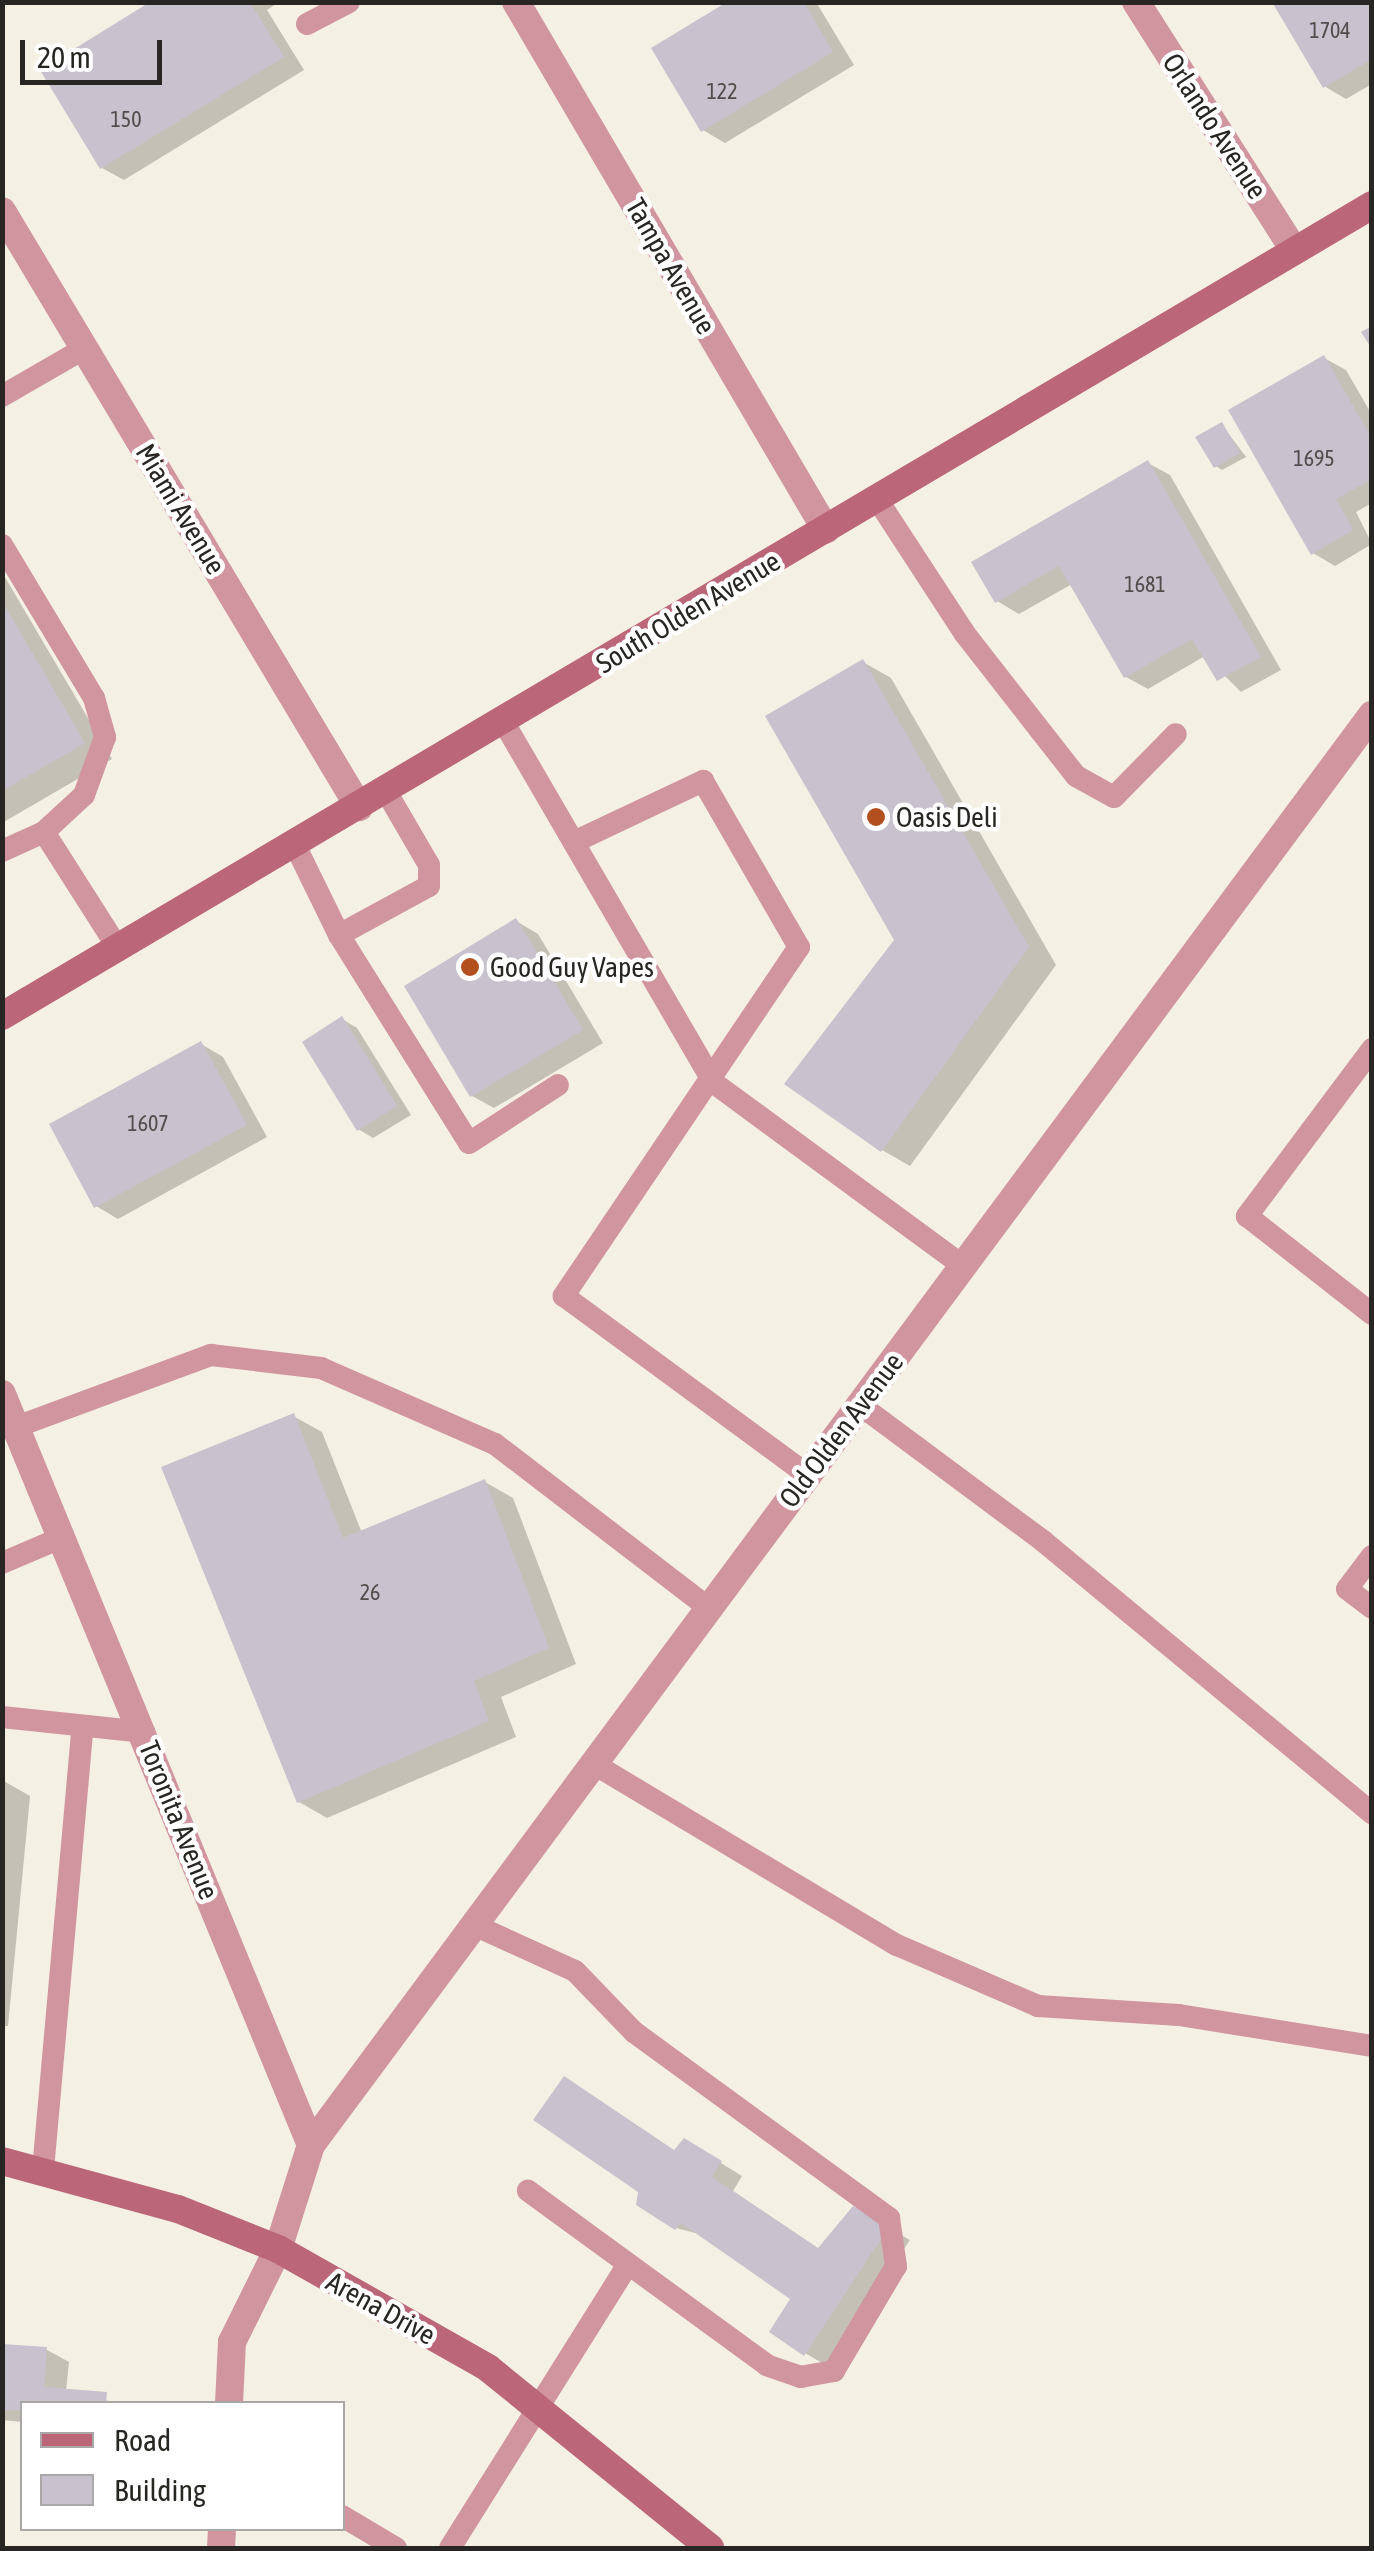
<!DOCTYPE html>
<style>
body{margin:0}
#map{position:relative;width:1374px;height:2551px;overflow:hidden;background:#f5f0e4;font-family:"Asap Condensed",sans-serif}
div>[style]{position:absolute}
[style*='--x']{left:calc(var(--x)*1px);top:calc(var(--y)*1px);width:calc(var(--w)*1px);rotate:calc(var(--a)*1deg)}
.shadow>*{inset:0;background:#0003}
.building>*{inset:0;background:#c7c2ce}
.service>*{height:22px;margin:-11px;padding:0 11px;transform-origin:11px;border-radius:11px;background:#d195a0}
.minor>*{height:28px;margin:-14px;padding:0 14px;transform-origin:14px;border-radius:14px;background:#d195a0}
.secondary>*{height:28px;margin:-14px;padding:0 14px;transform-origin:14px;border-radius:14px;background:#bc667a}
.dots>*{width:28px;height:28px;translate:-50% -50%;box-sizing:border-box;border:5px solid #fff;border-radius:50%}
span{translate:-50% -50%;white-space:nowrap;text-align:center;line-height:1.15;-webkit-text-stroke:9px #fff;paint-order:stroke}
.number-label{font-size:22px;color:#504d4d}
.number-label span{-webkit-text-stroke-width:0}
.street-label{font-size:28px;color:#282622}
.poi-label{font-size:28px;color:#282622}
.left{translate:0 -50%;text-align:left}
.frame{position:absolute;inset:0;border:5px solid #282622;pointer-events:none}
.legend{position:absolute;left:20px;top:2401px;width:325px;height:130px;box-sizing:border-box;background:#fff;border:2px solid #a9a8a7;margin:0;padding:12px 18px;list-style:none;font-size:30px;color:#282622}
.legend li{display:flex;align-items:center;gap:20px;height:50px}
.legend b{width:50px;border:2px solid #a9a8a7}
.scale{position:absolute;left:20px;top:40px;width:142px;height:45px;box-sizing:border-box;border:5px solid #282622;border-top:0;padding-left:12px;font-size:30px;line-height:35px;white-space:nowrap;color:#282622;-webkit-text-stroke:8px #fff;paint-order:stroke}
</style>
<div id="map">
<div class="shadow">
<i style="clip-path:polygon(155px 2px,279px 2px,267px 10px,304px 70px,124px 180px,102px 168px)"></i>
<i style="clip-path:polygon(731px 2px,816px 2px,854px 65px,725px 143px,703px 130px)"></i>
<i style="clip-path:polygon(1372px 2px,1372px 84px,1346px 99px,1324px 86px)"></i>
<i style="clip-path:polygon(1324px 358px,1346px 370px,1372px 415px,1372px 503px,1356px 512px,1372px 544px,1335px 566px,1313px 553px)"></i>
<i style="clip-path:polygon(1222px 425px,1246px 457px,1222px 470px,1216px 466px)"></i>
<i style="clip-path:polygon(1148px 463px,1170px 475px,1281px 670px,1241px 692px,1205px 656px,1148px 689px,1126px 677px,1072px 584px,1019px 614px,997px 601px)"></i>
<i style="clip-path:polygon(2px 572px,112px 759px,2px 823px)"></i>
<i style="clip-path:polygon(863px 662px,891px 678px,1056px 965px,910px 1166px,882px 1150px,897px 940px)"></i>
<i style="clip-path:polygon(516px 921px,538px 934px,603px 1043px,494px 1108px,472px 1096px)"></i>
<i style="clip-path:polygon(342px 1019px,357px 1028px,411px 1115px,373px 1138px,358px 1129px)"></i>
<i style="clip-path:polygon(201px 1044px,223px 1057px,267px 1137px,118px 1219px,96px 1206px)"></i>
<i style="clip-path:polygon(293px 1416px,322px 1432px,362px 1533px,485px 1482px,513px 1498px,576px 1664px,501px 1697px,516px 1737px,327px 1818px,299px 1802px)"></i>
<i style="clip-path:polygon(2px 1780px,30px 1796px,8px 2026px,2px 2026px)"></i>
<i style="clip-path:polygon(685px 2141px,742px 2176px,733px 2191px,819px 2249px,889px 2228px,910px 2240px,827px 2366px,805px 2353px,794px 2299px,703px 2235px,676px 2228px,676px 2152px)"></i>
<i style="clip-path:polygon(2px 2346px,47px 2350px,69px 2362px,66px 2391px,122px 2404px,22px 2404px,22px 2422px,2px 2420px)"></i>
</div>
<div class="building">
<i style="clip-path:polygon(150px 2px,250px 2px,284px 57px,100px 169px,40px 70px)"></i>
<i style="clip-path:polygon(727px 2px,804px 2px,833px 52px,701px 132px,651px 48px)"></i>
<i style="clip-path:polygon(1272px 2px,1372px 2px,1372px 59px,1323px 88px)"></i>
<i style="clip-path:polygon(1372px 326px,1372px 349px,1361px 332px)"></i>
<i style="clip-path:polygon(1324px 355px,1372px 439px,1372px 479px,1336px 499px,1353px 530px,1311px 555px,1228px 410px)"></i>
<i style="clip-path:polygon(1222px 422px,1240px 453px,1214px 468px,1195px 437px)"></i>
<i style="clip-path:polygon(1148px 460px,1261px 657px,1217px 681px,1192px 639px,1124px 678px,1059px 566px,995px 603px,971px 562px)"></i>
<i style="clip-path:polygon(2px 601px,85px 743px,2px 791px)"></i>
<i style="clip-path:polygon(863px 659px,1029px 947px,881px 1152px,784px 1084px,894px 940px,765px 716px)"></i>
<i style="clip-path:polygon(516px 918px,583px 1030px,470px 1097px,404px 986px)"></i>
<i style="clip-path:polygon(342px 1016px,397px 1106px,357px 1131px,302px 1042px)"></i>
<i style="clip-path:polygon(201px 1041px,247px 1125px,94px 1208px,49px 1124px)"></i>
<i style="clip-path:polygon(294px 1413px,343px 1538px,485px 1479px,549px 1648px,474px 1681px,489px 1721px,297px 1803px,161px 1467px)"></i>
<i style="clip-path:polygon(564px 2076px,674px 2150px,684px 2138px,722px 2161px,712px 2177px,818px 2248px,853px 2206px,890px 2225px,804px 2356px,769px 2332px,790px 2299px,681px 2223px,675px 2230px,636px 2205px,638px 2192px,533px 2120px)"></i>
<i style="clip-path:polygon(2px 2344px,47px 2347px,44px 2387px,107px 2392px,106px 2404px,2px 2411px)"></i>
</div>
<div class="service">
<i style="--x:307;--y:24;--w:47;--a:-27.6"></i>
<i style="--x:2;--y:396;--w:96;--a:-30"></i>
<i style="--x:877;--y:499;--w:161;--a:56.9"></i>
<i style="--x:965;--y:634;--w:180;--a:52"></i>
<i style="--x:1076;--y:776;--w:43;--a:28.9"></i>
<i style="--x:1114;--y:797;--w:88;--a:-45.5"></i>
<i style="--x:2;--y:545;--w:179;--a:59"></i>
<i style="--x:94;--y:698;--w:41;--a:74.2"></i>
<i style="--x:105;--y:737;--w:62;--a:109.9"></i>
<i style="--x:84;--y:795;--w:54;--a:137.2"></i>
<i style="--x:44;--y:832;--w:46;--a:155.7"></i>
<i style="--x:503;--y:721;--w:419;--a:59.8"></i>
<i style="--x:714;--y:1083;--w:309;--a:36.3"></i>
<i style="--x:44;--y:832;--w:138;--a:57.5"></i>
<i style="--x:574;--y:842;--w:143;--a:-25.3"></i>
<i style="--x:703;--y:781;--w:192;--a:60"></i>
<i style="--x:799;--y:947;--w:421;--a:124"></i>
<i style="--x:564;--y:1296;--w:303;--a:36.3"></i>
<i style="--x:295;--y:845;--w:100;--a:63.9"></i>
<i style="--x:339;--y:935;--w:245;--a:58"></i>
<i style="--x:469;--y:1143;--w:106;--a:-33.1"></i>
<i style="--x:339;--y:935;--w:102;--a:-28.6"></i>
<i style="--x:429;--y:886;--w:21;--a:-90"></i>
<i style="--x:429;--y:865;--w:86;--a:-120.2"></i>
<i style="--x:1372;--y:1049;--w:209;--a:126.8"></i>
<i style="--x:1247;--y:1216;--w:159;--a:38.1"></i>
<i style="--x:860;--y:1405;--w:228;--a:36.6"></i>
<i style="--x:1043;--y:1541;--w:427;--a:39.6"></i>
<i style="--x:16;--y:1427;--w:208;--a:-20.3"></i>
<i style="--x:211;--y:1355;--w:111;--a:6.7"></i>
<i style="--x:321;--y:1368;--w:190;--a:23.6"></i>
<i style="--x:495;--y:1444;--w:270;--a:37.5"></i>
<i style="--x:1372;--y:1556;--w:41;--a:127.1"></i>
<i style="--x:1347;--y:1589;--w:31;--a:37"></i>
<i style="--x:2;--y:1563;--w:66;--a:-23.1"></i>
<i style="--x:2;--y:1717;--w:143;--a:6"></i>
<i style="--x:594;--y:1764;--w:353;--a:30.9"></i>
<i style="--x:897;--y:1945;--w:154;--a:23.4"></i>
<i style="--x:1038;--y:2006;--w:141;--a:3.7"></i>
<i style="--x:1179;--y:2015;--w:195;--a:9.1"></i>
<i style="--x:474;--y:1925;--w:111;--a:24.5"></i>
<i style="--x:575;--y:1971;--w:85;--a:46"></i>
<i style="--x:634;--y:2032;--w:316;--a:36.1"></i>
<i style="--x:889;--y:2218;--w:49;--a:81.7"></i>
<i style="--x:896;--y:2266;--w:122;--a:120.6"></i>
<i style="--x:834;--y:2371;--w:34;--a:170"></i>
<i style="--x:801;--y:2377;--w:36;--a:-161"></i>
<i style="--x:767;--y:2365;--w:296;--a:-143.9"></i>
<i style="--x:43;--y:2170;--w:441;--a:-84.9"></i>
<i style="--x:342;--y:2516;--w:63;--a:30.7"></i>
<i style="--x:450;--y:2548;--w:335;--a:-57.9"></i>
</div>
<div class="minor">
<i style="--x:516;--y:2;--w:612;--a:59.58"></i>
<i style="--x:1136;--y:2;--w:294;--a:57.5"></i>
<i style="--x:2;--y:211;--w:695;--a:59.08"></i>
<i style="--x:2;--y:1394;--w:812;--a:67.64"></i>
<i style="--x:311;--y:2145;--w:109;--a:107.6"></i>
<i style="--x:278;--y:2249;--w:104;--a:116.3"></i>
<i style="--x:232;--y:2342;--w:62;--a:92.8"></i>
<i style="--x:311;--y:2145;--w:1781;--a:-53.43"></i>
<i style="--x:221;--y:2548;--w:20;--a:-87"></i>
</div>
<div class="secondary">
<i style="--x:2;--y:1016;--w:1592;--a:-30.62"></i>
<i style="--x:2;--y:2161;--w:182;--a:15.3"></i>
<i style="--x:178;--y:2209;--w:108;--a:21.8"></i>
<i style="--x:278;--y:2249;--w:241;--a:29.5"></i>
<i style="--x:488;--y:2368;--w:286;--a:39"></i>
</div>
<div class="dots">
<i style="left:876px;top:817px;background:#b34f1e"></i>
<i style="left:470px;top:967px;background:#b34f1e"></i>
</div>
<div class="number-label">
<span style="left:1330px;top:31px">1704</span>
<span style="left:722px;top:92px">122</span>
<span style="left:126px;top:120px">150</span>
<span style="left:1314px;top:459px">1695</span>
<span style="left:1145px;top:585px">1681</span>
<span style="left:148px;top:1124px">1607</span>
<span style="left:370px;top:1593px">26</span>
</div>
<div class="street-label">
<span style="left:1215px;top:126px;rotate:57deg">Orlando Avenue</span>
<span style="left:671px;top:266px;rotate:60deg">Tampa Avenue</span>
<span style="left:181px;top:509px;rotate:59deg">Miami Avenue</span>
<span style="left:688px;top:612px;rotate:-31deg">South Olden Avenue</span>
<span style="left:841px;top:1430px;rotate:-53deg">Old Olden Avenue</span>
<span style="left:179px;top:1820px;rotate:68deg">Toronita Avenue</span>
<span style="left:381px;top:2308px;rotate:29deg">Arena Drive</span>
</div>
<div class="poi-label">
<span class="left" style="left:896px;top:817px">Oasis Deli</span>
<span class="left" style="left:490px;top:967px">Good Guy Vapes</span>
</div>
<div class="frame"></div>
<ul class="legend">
<li><b style="height:12px;background:#bc667a"></b>Road</li>
<li><b style="height:28px;background:#c7c2ce"></b>Building</li>
</ul>
<div class="scale">20 m</div>
</div>
